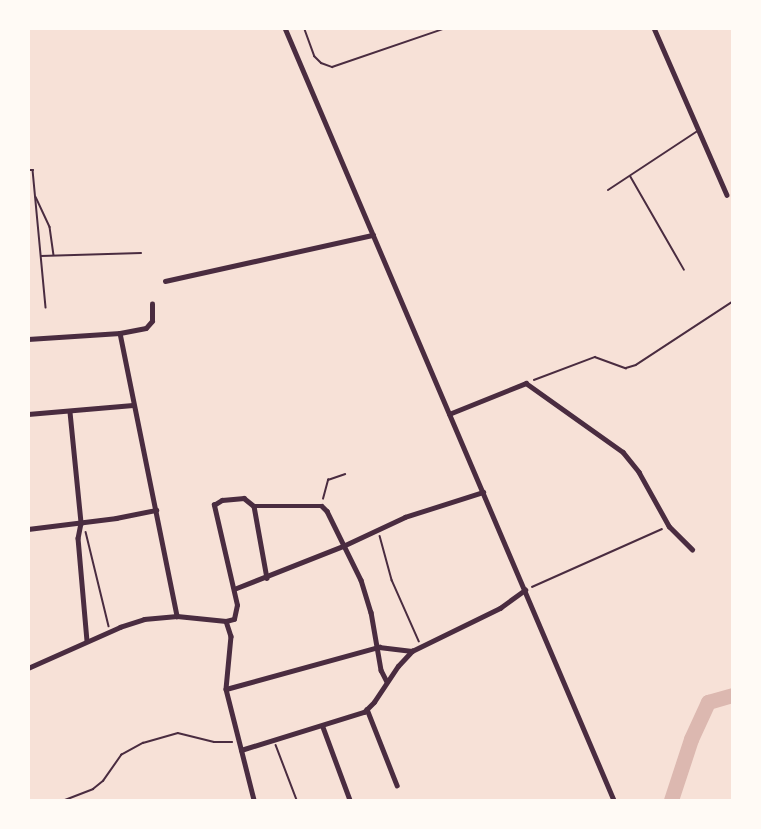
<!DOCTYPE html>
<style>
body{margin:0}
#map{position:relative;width:761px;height:829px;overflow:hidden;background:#f7e1d7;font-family:"DejaVu Sans",sans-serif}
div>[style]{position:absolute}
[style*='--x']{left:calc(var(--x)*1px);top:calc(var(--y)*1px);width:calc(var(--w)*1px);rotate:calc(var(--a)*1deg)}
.river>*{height:15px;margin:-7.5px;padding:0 7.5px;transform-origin:7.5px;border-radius:7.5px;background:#dcb8b0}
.path>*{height:1.5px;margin:-0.75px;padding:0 0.75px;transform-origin:0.75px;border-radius:0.75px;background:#4a2c40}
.service>*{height:2px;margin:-1px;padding:0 1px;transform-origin:1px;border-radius:1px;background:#4a2c40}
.minor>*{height:4.5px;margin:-2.25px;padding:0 2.25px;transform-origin:2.25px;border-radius:2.25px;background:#4a2c40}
span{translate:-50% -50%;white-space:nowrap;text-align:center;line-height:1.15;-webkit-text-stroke:6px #fffaf5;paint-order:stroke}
.frame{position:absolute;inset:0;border:30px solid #fffaf5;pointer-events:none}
</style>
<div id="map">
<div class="river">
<i style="--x:671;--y:800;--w:64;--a:-71.8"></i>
<i style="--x:691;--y:739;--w:41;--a:-65.3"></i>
<i style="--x:708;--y:702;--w:25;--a:-16"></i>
</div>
<div class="path">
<i style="--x:28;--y:170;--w:5;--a:0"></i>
<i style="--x:33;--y:170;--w:138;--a:84.6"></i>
<i style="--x:36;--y:197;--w:33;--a:65"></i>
<i style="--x:50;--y:227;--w:28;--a:82"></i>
<i style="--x:41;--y:256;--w:100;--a:-1.7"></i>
<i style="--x:534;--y:380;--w:65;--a:-20.7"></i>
<i style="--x:595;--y:357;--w:33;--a:20"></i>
<i style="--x:626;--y:368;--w:10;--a:-17"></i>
<i style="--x:636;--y:365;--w:115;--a:-33.3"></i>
<i style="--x:323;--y:499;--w:20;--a:-75"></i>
<i style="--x:328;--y:480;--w:18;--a:-19"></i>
<i style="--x:86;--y:532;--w:97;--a:76.3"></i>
<i style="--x:380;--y:536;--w:46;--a:74.7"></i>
<i style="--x:392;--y:580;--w:67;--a:66.1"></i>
<i style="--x:532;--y:587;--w:142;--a:-24"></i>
<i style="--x:276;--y:745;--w:59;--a:69.1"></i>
<i style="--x:65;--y:800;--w:30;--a:-21"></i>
<i style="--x:93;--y:789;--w:13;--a:-39"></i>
<i style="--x:103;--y:781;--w:32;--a:-55"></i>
<i style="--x:121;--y:755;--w:25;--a:-29"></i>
<i style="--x:143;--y:743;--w:36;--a:-16"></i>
<i style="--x:178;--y:733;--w:37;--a:14"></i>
<i style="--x:214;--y:742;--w:18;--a:0"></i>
</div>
<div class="service">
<i style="--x:304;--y:28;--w:30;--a:70"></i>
<i style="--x:314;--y:56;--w:10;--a:45"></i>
<i style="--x:321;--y:63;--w:12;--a:20"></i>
<i style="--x:332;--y:67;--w:120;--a:-18.9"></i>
<i style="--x:630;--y:176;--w:108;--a:60.1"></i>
<i style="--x:608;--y:190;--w:109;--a:-33.4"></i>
</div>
<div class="minor">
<i style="--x:285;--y:28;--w:839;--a:66.92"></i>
<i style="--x:654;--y:28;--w:182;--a:66.4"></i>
<i style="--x:165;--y:281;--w:213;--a:-12.5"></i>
<i style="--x:120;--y:333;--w:289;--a:78.6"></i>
<i style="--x:28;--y:339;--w:92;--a:-3.7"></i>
<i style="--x:120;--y:333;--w:26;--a:-11"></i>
<i style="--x:146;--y:328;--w:9;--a:-49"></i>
<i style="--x:152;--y:321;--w:17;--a:-90"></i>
<i style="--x:70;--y:412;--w:112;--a:84.3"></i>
<i style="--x:81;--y:523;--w:15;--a:101"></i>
<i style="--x:78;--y:538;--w:103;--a:85"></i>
<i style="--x:28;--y:414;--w:105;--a:-4.9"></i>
<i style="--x:449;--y:414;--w:83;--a:-21.9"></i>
<i style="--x:526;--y:383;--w:119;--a:35.4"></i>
<i style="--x:623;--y:452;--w:26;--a:51"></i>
<i style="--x:639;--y:472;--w:62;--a:60.9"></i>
<i style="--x:669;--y:526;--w:33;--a:45"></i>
<i style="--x:254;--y:506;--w:73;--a:79.8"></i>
<i style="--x:28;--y:529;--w:89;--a:-7.1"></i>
<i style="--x:116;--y:518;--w:41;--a:-11.3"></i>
<i style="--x:234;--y:589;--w:117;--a:-21.5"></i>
<i style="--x:343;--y:546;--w:68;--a:-25.1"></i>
<i style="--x:405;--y:517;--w:82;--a:-17.8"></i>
<i style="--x:226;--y:621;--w:16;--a:72"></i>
<i style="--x:231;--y:636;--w:53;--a:95.4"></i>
<i style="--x:226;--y:689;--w:114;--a:75.8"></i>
<i style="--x:28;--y:668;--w:101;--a:-24"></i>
<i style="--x:120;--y:627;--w:25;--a:-18"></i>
<i style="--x:144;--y:619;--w:33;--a:-5"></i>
<i style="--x:177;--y:616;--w:49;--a:5.8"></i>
<i style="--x:226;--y:621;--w:8;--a:-14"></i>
<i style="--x:234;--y:619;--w:14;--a:-78"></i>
<i style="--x:237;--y:605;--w:103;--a:-103"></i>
<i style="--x:214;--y:505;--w:9;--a:-32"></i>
<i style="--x:222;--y:500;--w:22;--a:-5"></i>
<i style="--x:244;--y:498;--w:13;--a:39"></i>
<i style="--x:254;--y:506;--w:68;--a:0"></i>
<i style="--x:322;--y:506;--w:7;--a:45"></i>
<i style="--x:327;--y:511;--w:77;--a:63.8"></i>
<i style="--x:361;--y:580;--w:34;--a:73"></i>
<i style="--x:371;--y:612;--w:59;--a:80.2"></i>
<i style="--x:381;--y:670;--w:13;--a:63"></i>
<i style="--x:226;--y:689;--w:159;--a:-15.4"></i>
<i style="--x:379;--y:647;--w:33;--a:7"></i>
<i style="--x:367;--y:709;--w:82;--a:68.5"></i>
<i style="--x:323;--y:727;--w:78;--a:69.7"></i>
<i style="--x:241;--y:750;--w:129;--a:-17.2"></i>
<i style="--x:364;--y:712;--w:14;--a:-45"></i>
<i style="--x:374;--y:702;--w:43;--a:-56.3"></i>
<i style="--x:398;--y:666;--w:21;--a:-47"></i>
<i style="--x:412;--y:651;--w:98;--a:-26"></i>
<i style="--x:500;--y:608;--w:31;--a:-36"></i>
</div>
<div class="frame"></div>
</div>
